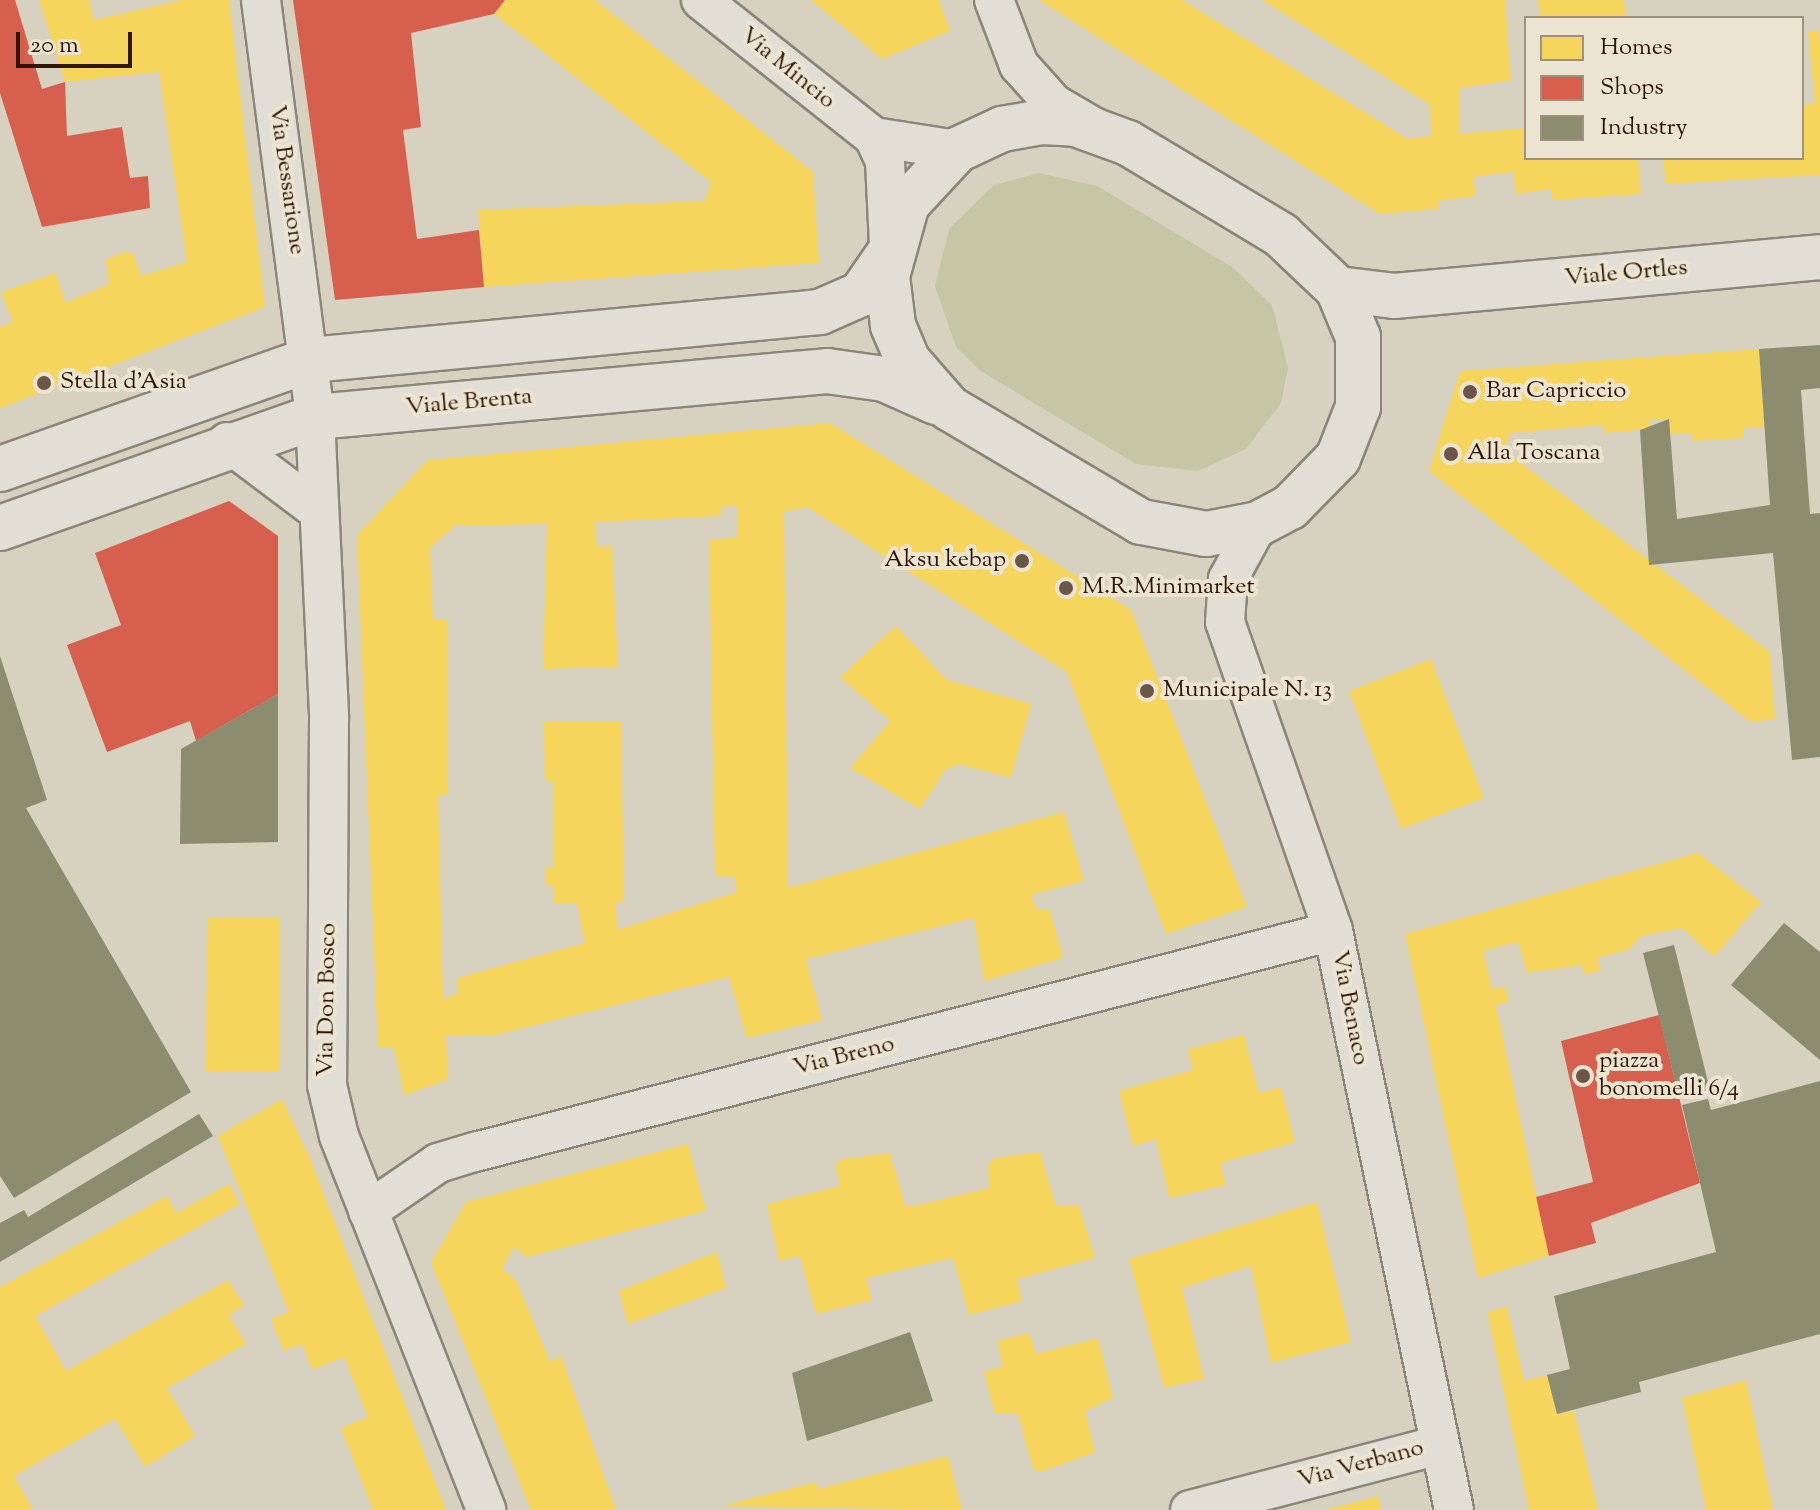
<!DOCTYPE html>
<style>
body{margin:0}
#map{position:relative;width:1820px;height:1510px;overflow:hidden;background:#d7d1c0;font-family:"Sorts Mill Goudy",serif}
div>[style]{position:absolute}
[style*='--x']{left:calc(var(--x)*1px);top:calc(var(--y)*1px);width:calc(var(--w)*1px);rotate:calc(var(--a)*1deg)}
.green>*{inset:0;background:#c4c6a4}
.homes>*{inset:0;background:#f6d55c}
.shops>*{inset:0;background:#d6604d}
.industry>*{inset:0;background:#8c8c6e}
.roads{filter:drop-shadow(2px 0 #8c8579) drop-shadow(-2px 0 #8c8579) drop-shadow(0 2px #8c8579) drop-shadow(0 -2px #8c8579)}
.minor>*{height:38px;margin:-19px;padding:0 19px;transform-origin:19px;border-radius:19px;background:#e0ded5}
.tertiary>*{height:44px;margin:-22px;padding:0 22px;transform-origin:22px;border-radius:22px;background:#e0ded5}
.dots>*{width:22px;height:22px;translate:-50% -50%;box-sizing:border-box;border:4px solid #ebe4d0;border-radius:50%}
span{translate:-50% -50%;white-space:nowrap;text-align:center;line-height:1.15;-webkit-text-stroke:8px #ebe4d0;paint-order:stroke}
.street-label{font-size:24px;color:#2f1606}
.poi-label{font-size:24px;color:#2f1606}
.left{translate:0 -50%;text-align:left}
.right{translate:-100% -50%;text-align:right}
.legend{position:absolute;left:1524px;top:16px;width:280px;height:144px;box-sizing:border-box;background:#ebe4d0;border:2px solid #a0927f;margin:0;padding:10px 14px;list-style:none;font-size:24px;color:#2f1606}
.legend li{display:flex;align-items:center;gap:16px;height:40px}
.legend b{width:40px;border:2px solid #a0927f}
.scale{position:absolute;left:16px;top:32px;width:116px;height:36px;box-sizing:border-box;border:4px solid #2f1606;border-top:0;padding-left:10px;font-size:24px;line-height:28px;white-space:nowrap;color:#2f1606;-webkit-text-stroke:6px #ebe4d0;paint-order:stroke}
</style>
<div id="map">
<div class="green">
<i style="clip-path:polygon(1039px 173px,1097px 186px,1232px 267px,1272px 305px,1288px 368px,1281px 403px,1246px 449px,1198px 471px,1136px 464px,979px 370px,956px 347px,935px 286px,949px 229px,994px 185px)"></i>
</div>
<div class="homes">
<i style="clip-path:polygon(39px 0,89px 0,94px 20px,182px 0,229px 0,265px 307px,0 408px,0 327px,13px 322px,1px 292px,56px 273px,65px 303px,109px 284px,106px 260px,123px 252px,133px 253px,141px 276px,187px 262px,159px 72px,65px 82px)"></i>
<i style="clip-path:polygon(505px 0,595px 0,813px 172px,819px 263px,484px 287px,478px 210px,705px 201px,711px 182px,494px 14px)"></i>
<i style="clip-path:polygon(811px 0,939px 0,950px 31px,882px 59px)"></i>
<i style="clip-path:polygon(1039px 0,1182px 0,1408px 139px,1431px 136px,1430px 105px,1262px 0,1505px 0,1511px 80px,1460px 88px,1459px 134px,1526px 128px,1526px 158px,1638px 158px,1641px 194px,1551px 200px,1551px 189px,1516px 194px,1513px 172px,1473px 177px,1476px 196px,1437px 201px,1439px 209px,1380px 214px)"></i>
<i style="clip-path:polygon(1538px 0,1624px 0,1626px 18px,1540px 18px)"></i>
<i style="clip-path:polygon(1820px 30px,1820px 175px,1666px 184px,1663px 158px,1802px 158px,1802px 105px,1815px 103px,1808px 32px)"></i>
<i style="clip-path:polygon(1759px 349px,1765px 427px,1744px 428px,1744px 438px,1693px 441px,1692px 433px,1670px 434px,1669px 419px,1650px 420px,1651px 429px,1603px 433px,1603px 425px,1510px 433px,1504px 450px,1770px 652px,1775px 719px,1751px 722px,1429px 471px,1460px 371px)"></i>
<i style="clip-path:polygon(evenodd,830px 423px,1131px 610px,1247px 907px,1166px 934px,1067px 672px,807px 507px,784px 512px,788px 888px,1064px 812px,1084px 881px,1031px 895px,1037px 910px,1050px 910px,1063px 958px,984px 981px,974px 918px,806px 959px,822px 1020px,747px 1038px,729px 977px,491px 1036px,446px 1036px,448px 1080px,404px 1095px,394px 1048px,378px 1048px,357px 535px,428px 460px,830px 423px,738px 506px,737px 537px,709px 540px,715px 876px,735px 877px,737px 892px,617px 930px,616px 903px,624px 901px,621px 722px,544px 721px,545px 781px,553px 782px,553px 868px,545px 868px,545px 886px,553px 886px,553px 903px,577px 904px,585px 943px,457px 978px,458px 993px,443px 1000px,438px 796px,448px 796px,447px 620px,433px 619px,430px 548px,454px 526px,547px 524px,543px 669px,618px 667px,612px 546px,597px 547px,595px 522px,721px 516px,720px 507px,738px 506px)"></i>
<i style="clip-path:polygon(896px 626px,947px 680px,1031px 704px,1011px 778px,958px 764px,945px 770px,920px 809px,850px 768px,890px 721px,840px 677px)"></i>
<i style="clip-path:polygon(1431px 659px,1484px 798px,1401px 829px,1349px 691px)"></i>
<i style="clip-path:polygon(1698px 853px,1761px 902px,1714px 957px,1682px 928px,1641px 936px,1628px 950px,1597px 958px,1601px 970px,1584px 975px,1582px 965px,1527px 973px,1518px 942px,1483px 951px,1492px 989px,1505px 987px,1509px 1002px,1496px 1005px,1549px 1256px,1478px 1278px,1405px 934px)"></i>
<i style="clip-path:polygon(207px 918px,280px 918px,280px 1071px,206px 1071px)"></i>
<i style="clip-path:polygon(1244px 1035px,1259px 1093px,1281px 1087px,1295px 1142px,1220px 1163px,1226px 1185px,1169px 1198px,1156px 1139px,1133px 1146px,1119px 1091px,1193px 1070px,1188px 1049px)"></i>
<i style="clip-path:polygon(282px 1099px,311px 1161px,446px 1510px,373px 1510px,341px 1428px,368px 1417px,344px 1357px,312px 1370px,302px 1344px,284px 1351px,271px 1319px,289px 1312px,218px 1136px)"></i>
<i style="clip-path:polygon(688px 1144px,706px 1211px,527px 1257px,514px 1247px,502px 1269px,516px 1280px,550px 1362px,561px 1356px,616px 1510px,531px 1510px,431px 1262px,466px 1202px)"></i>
<i style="clip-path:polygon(1040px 1152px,1056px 1206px,1079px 1205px,1095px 1258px,1017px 1279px,1022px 1301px,969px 1315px,953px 1258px,866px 1278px,872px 1300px,816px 1314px,800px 1256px,779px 1261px,767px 1204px,840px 1186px,835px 1165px,842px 1159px,890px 1153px,905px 1205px,918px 1205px,989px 1188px,988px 1165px,995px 1158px)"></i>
<i style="clip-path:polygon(229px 1184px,240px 1204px,35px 1316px,66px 1371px,228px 1280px,244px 1305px,229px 1315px,246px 1344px,167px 1388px,195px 1436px,145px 1467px,115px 1419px,14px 1476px,33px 1510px,0 1510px,0 1287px,167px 1196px,176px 1213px)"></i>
<i style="clip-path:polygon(1317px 1202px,1351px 1342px,1271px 1363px,1251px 1266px,1182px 1288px,1204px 1379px,1164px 1388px,1129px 1259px)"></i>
<i style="clip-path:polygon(717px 1252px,726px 1288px,628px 1324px,619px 1291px)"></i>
<i style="clip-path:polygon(1507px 1307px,1524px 1381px,1547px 1375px,1557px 1414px,1574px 1411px,1598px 1510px,1529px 1510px,1487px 1312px)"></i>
<i style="clip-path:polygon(1029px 1333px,1036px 1354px,1098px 1338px,1113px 1398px,1085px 1411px,1095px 1452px,1041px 1472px,1033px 1469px,1018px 1414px,995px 1414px,984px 1372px,1003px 1366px,997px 1341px)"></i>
<i style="clip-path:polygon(1746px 1380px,1773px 1510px,1706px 1510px,1682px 1398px)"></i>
<i style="clip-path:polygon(948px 1456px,962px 1510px,721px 1506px,816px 1482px,818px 1489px)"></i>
<i style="clip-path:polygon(1378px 1496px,1381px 1510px,1329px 1510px,1329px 1509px)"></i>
</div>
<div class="shops">
<i style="clip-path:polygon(0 0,15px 0,42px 89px,65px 82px,67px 136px,122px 127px,130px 178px,148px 176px,150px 208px,42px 227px,0 93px)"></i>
<i style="clip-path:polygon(293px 0,505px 0,494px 14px,411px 33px,421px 127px,403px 130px,417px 239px,479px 230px,484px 287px,335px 300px)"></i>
<i style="clip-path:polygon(229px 501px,278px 536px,278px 694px,196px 741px,190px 721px,107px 752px,67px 645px,121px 625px,95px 553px)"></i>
<i style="clip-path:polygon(1659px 1015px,1700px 1183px,1591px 1223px,1596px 1243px,1549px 1256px,1536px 1197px,1593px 1182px,1561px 1041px)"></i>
</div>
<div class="industry">
<i style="clip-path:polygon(1820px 345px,1820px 388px,1801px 390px,1810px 514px,1820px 513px,1820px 757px,1792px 760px,1773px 553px,1649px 565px,1640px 430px,1669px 419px,1677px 519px,1770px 505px,1759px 349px)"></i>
<i style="clip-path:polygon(0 656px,47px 800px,26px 808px,191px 1092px,14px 1198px,0 1176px)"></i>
<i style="clip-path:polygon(278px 694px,278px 842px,180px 844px,181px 749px)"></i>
<i style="clip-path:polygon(1784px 923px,1820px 952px,1820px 1060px,1731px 985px)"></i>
<i style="clip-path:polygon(1674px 945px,1710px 1090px,1679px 1097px,1643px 953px)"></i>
<i style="clip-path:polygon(1820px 1081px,1820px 1334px,1639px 1382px,1641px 1392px,1557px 1414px,1547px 1375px,1570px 1369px,1554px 1296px,1716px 1252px,1682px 1105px,1708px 1099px,1711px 1110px)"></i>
<i style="clip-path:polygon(199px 1114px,213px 1136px,0 1262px,0 1223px,24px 1210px,28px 1217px)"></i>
<i style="clip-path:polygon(910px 1332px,933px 1401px,807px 1441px,792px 1373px)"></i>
</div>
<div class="roads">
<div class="minor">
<i style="--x:261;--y:0;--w:420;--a:82.6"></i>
<i style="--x:315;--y:417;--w:302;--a:87.3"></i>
<i style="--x:329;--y:719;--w:366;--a:90.3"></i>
<i style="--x:327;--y:1085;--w:52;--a:76.8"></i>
<i style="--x:339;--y:1136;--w:402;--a:68.5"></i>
<i style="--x:701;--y:0;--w:221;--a:38.4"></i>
<i style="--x:994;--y:0;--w:70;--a:69"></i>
<i style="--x:1019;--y:65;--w:52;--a:48.1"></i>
<i style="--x:1054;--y:104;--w:48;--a:30.3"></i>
<i style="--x:889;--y:246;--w:85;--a:-92.7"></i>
<i style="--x:885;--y:161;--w:26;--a:-115"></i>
<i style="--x:874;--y:137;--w:84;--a:8.9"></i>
<i style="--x:227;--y:442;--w:111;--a:37"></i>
<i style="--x:1258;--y:524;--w:63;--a:118.6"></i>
<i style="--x:1228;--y:579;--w:43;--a:94"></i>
<i style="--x:1225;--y:622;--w:327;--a:70.7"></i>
<i style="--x:1333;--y:931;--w:592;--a:78.2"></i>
<i style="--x:368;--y:1211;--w:85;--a:-34.4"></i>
<i style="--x:438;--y:1163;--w:39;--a:-17"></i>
<i style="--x:475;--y:1152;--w:886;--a:-14.44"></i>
<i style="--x:1190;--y:1510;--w:257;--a:-14.6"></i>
</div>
<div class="tertiary">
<i style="--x:1041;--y:122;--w:35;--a:3"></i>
<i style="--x:1076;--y:124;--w:55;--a:20.1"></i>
<i style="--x:1128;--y:143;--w:179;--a:31"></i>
<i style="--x:1281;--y:235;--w:79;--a:43.5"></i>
<i style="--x:1338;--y:289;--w:52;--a:67.4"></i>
<i style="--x:1358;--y:337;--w:70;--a:90"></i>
<i style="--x:1358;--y:407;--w:55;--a:111.4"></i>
<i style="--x:1338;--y:458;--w:69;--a:134.4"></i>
<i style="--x:1290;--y:507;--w:36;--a:152"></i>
<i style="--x:1258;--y:524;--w:53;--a:169.1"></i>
<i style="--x:1206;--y:534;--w:66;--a:-169.5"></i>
<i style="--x:1141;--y:522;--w:223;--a:-149.3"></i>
<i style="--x:949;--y:408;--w:62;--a:-131.1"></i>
<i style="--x:908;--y:361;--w:39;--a:-113"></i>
<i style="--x:893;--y:325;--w:49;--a:-97"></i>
<i style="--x:887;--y:276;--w:75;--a:-74.5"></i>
<i style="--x:907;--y:204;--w:74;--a:-47.2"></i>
<i style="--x:957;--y:150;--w:50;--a:-25"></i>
<i style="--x:1002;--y:129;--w:40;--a:-10"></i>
<i style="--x:1338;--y:289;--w:56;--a:7.1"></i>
<i style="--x:1394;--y:296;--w:428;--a:-5.2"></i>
<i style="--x:0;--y:469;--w:329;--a:-19.4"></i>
<i style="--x:310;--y:360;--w:512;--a:-5.38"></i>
<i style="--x:820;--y:312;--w:45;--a:-23.7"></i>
<i style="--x:861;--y:294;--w:51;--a:-55.4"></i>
<i style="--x:0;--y:528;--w:334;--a:-19.4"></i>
<i style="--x:315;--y:417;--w:514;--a:-5.13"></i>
<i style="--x:827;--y:371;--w:58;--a:8"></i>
<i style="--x:884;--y:379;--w:57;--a:23.9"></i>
</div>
</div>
<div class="dots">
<i style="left:44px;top:383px;background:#6a5747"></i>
<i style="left:1470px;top:392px;background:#6a5747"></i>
<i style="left:1451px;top:454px;background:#6a5747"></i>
<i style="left:1022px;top:561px;background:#6a5747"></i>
<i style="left:1066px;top:588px;background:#6a5747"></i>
<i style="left:1147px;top:691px;background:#6a5747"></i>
<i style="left:1583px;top:1076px;background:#6a5747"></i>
</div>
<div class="street-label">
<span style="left:787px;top:69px;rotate:39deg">Via Mincio</span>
<span style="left:286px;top:180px;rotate:82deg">Via Bessarione</span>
<span style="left:1626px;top:274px;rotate:-5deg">Viale Ortles</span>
<span style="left:469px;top:403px;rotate:-5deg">Viale Brenta</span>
<span style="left:328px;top:1000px;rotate:-89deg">Via Don Bosco</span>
<span style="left:1349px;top:1008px;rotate:79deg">Via Benaco</span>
<span style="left:844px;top:1057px;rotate:-14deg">Via Breno</span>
<span style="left:1361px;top:1465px;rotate:-15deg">Via Verbano</span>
</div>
<div class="poi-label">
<span class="left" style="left:60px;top:383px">Stella d'Asia</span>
<span class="left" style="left:1486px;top:392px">Bar Capriccio</span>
<span class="left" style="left:1467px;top:454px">Alla Toscana</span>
<span class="right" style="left:1006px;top:561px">Aksu kebap</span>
<span class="left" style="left:1082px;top:588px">M.R.Minimarket</span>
<span class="left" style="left:1163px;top:691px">Municipale N. 13</span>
<span class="left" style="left:1599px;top:1076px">piazza<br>bonomelli 6/4</span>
</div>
<ul class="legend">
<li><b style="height:22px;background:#f6d55c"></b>Homes</li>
<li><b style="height:22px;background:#d6604d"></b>Shops</li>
<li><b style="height:22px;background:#8c8c6e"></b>Industry</li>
</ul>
<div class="scale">20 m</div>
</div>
